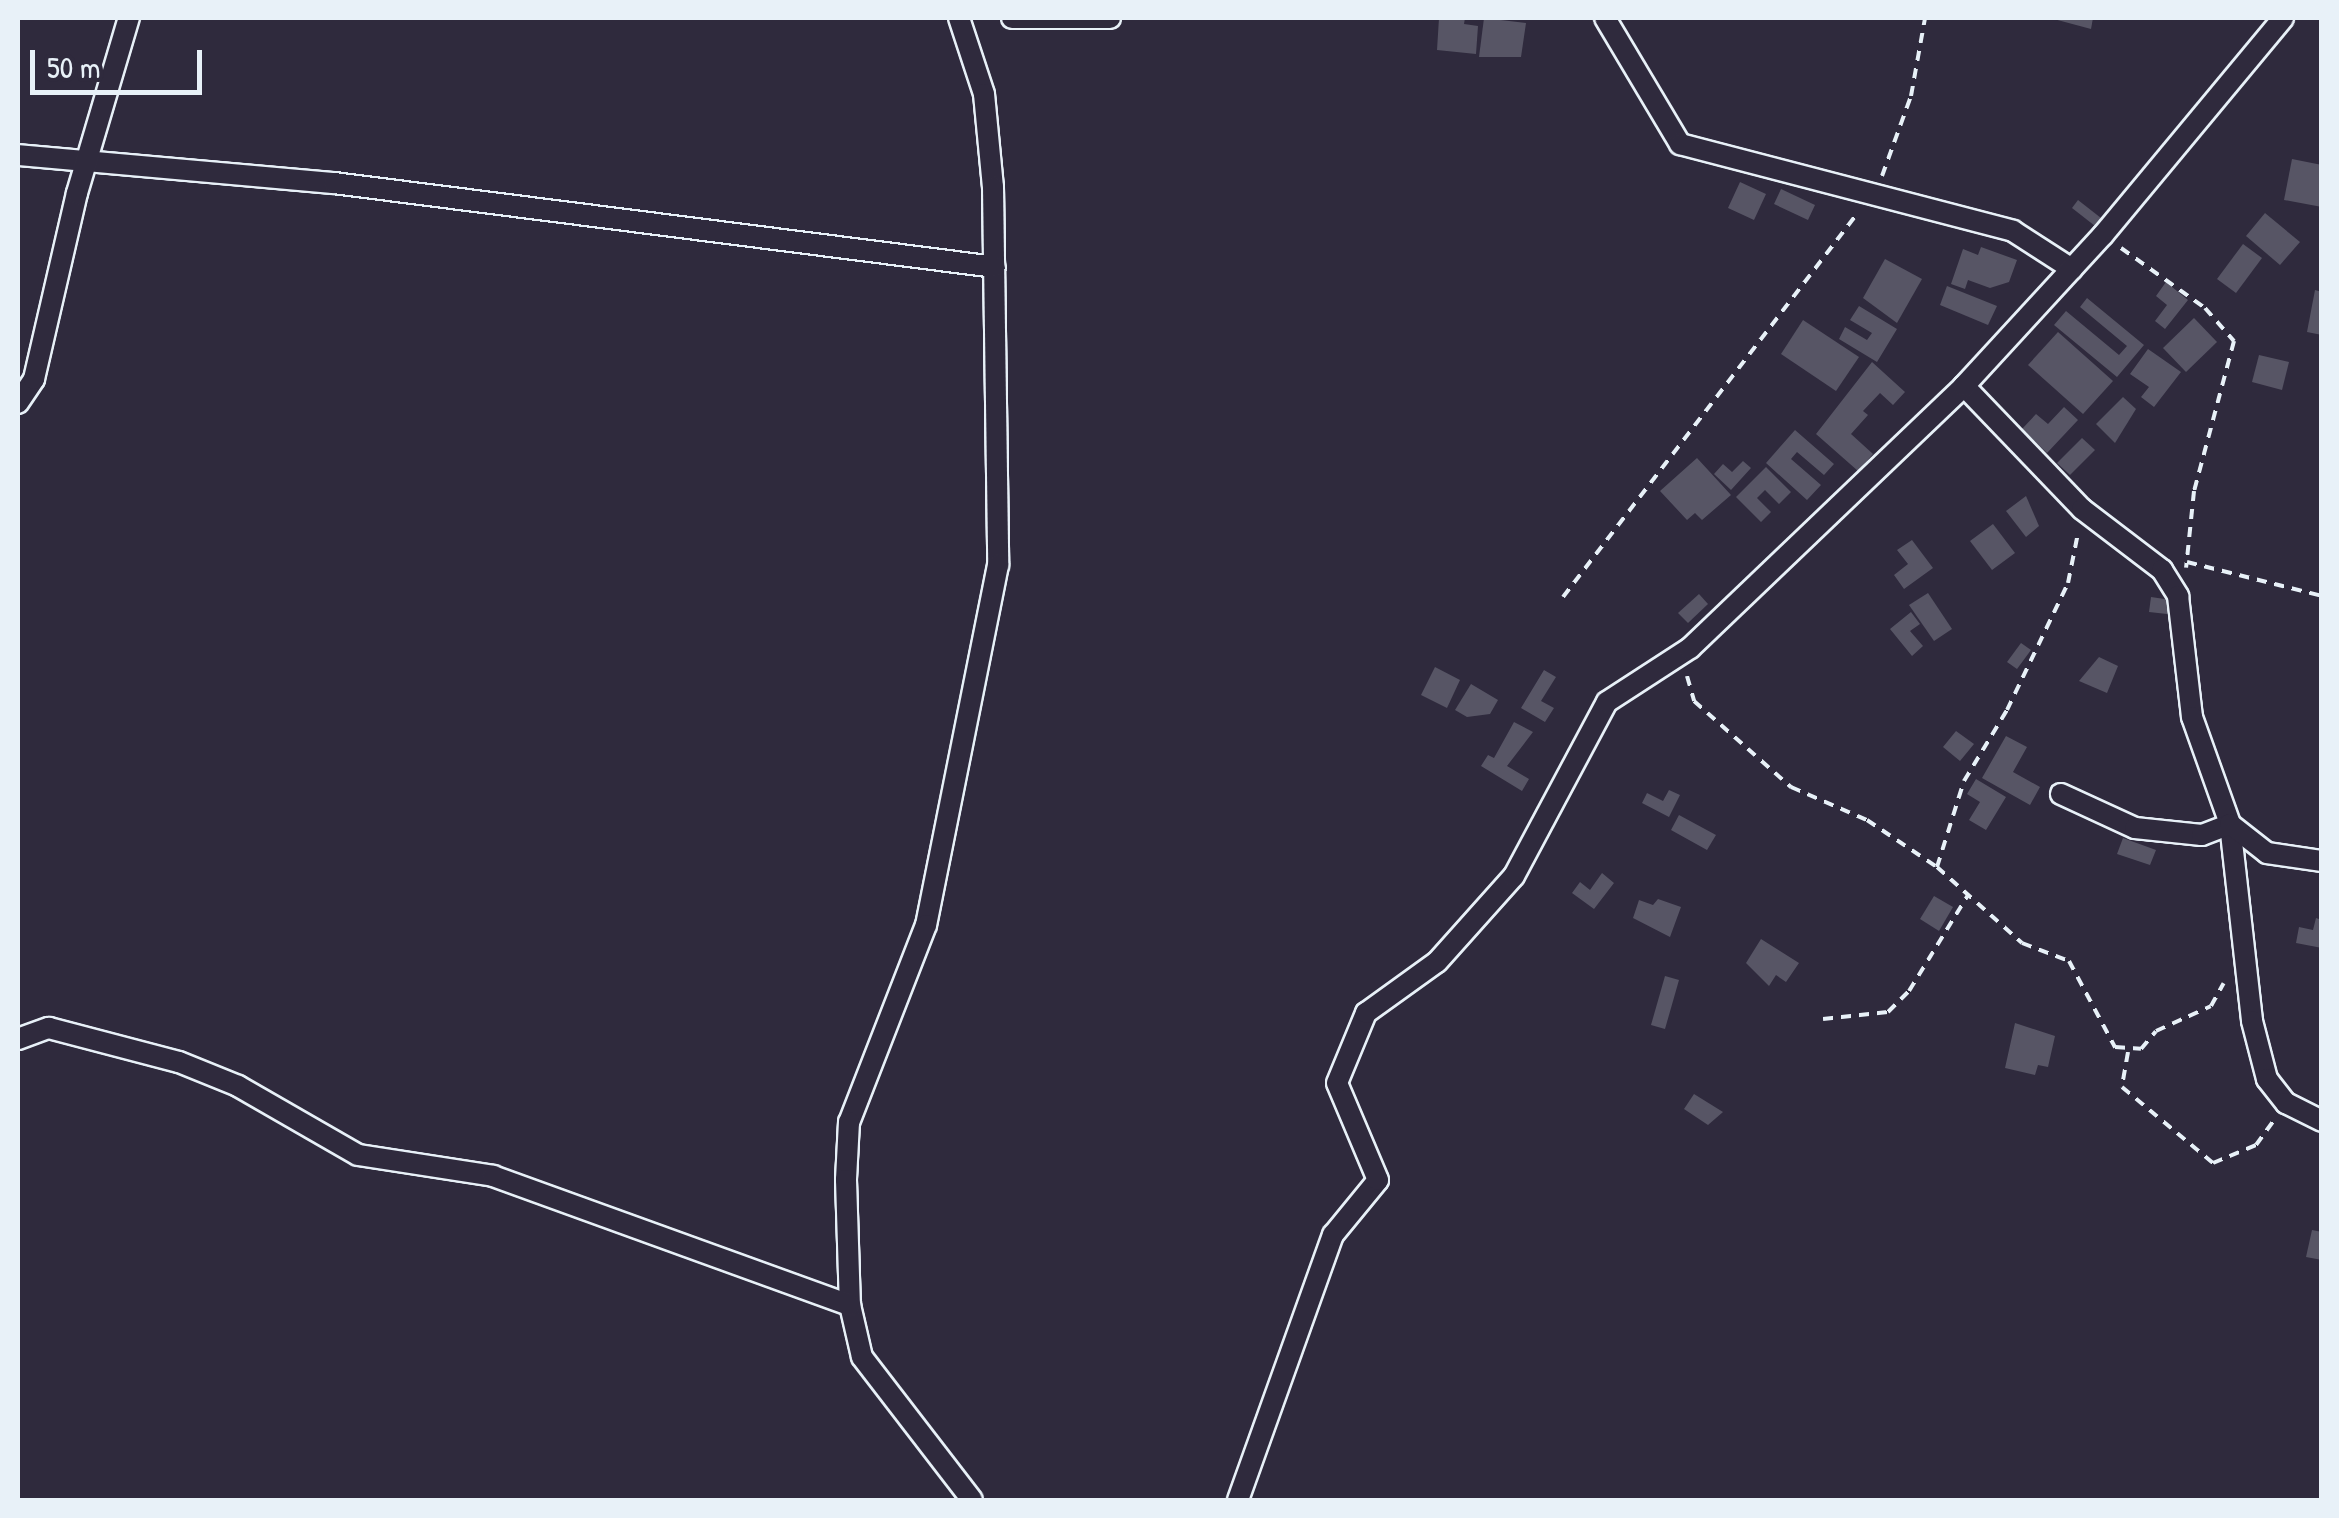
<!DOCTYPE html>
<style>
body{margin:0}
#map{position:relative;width:2339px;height:1518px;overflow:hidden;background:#2f2a3d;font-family:"Patrick Hand",sans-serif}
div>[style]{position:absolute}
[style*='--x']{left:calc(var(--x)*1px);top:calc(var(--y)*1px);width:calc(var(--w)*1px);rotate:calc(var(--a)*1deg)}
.building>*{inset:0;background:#575565}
.path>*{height:4px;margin-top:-2px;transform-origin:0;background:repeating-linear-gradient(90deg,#e8f1f8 0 10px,transparent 0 18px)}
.roads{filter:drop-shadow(2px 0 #e8f1f8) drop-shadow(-2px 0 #e8f1f8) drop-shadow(0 2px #e8f1f8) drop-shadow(0 -2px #e8f1f8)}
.street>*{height:20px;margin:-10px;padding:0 10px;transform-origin:10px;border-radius:10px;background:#2f2a3d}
span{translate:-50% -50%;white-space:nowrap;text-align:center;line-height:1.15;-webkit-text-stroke:10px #2f2a3d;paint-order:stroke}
.frame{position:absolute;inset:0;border:20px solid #e8f1f8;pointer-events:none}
.scale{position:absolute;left:30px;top:50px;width:172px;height:45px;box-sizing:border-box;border:5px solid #e8f1f8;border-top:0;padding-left:12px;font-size:30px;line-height:35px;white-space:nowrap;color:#e8f1f8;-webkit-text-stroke:8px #2f2a3d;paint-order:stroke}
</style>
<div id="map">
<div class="building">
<i style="clip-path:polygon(1439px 18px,1465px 18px,1464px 24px,1478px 26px,1476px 54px,1437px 50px)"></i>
<i style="clip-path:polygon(1484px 18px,1526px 23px,1521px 57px,1479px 57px)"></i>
<i style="clip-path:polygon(2050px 18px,2093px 18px,2091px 29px)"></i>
<i style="clip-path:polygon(2292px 159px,2322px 165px,2322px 207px,2284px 200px)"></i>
<i style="clip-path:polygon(1740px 182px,1766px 194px,1754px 220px,1728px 208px)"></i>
<i style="clip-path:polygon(1781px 189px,1815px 205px,1808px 220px,1774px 204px)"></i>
<i style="clip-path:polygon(2078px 200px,2101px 218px,2095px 226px,2072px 208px)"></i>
<i style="clip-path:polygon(2265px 213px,2300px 242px,2280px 265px,2246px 236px)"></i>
<i style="clip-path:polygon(2243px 244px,2262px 258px,2236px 293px,2217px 279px)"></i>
<i style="clip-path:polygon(1981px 247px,2017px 260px,2009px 282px,1990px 288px,1968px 280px,1965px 289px,1951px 284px,1963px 249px,1978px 255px)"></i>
<i style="clip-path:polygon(1885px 259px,1922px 279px,1897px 323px,1863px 298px)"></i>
<i style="clip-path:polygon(2166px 282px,2188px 300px,2165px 329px,2155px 321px,2167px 305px,2156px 296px)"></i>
<i style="clip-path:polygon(1947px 286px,1997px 306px,1988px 325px,1940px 305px)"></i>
<i style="clip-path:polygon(2315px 290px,2322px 292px,2322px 335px,2307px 332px)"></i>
<i style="clip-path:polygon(2087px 298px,2144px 345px,2117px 377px,2054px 325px,2066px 311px,2119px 355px,2127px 346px,2080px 307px)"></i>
<i style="clip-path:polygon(1859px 306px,1897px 329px,1877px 362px,1839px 339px,1845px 327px,1867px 340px,1872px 333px,1850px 320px)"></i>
<i style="clip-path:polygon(2194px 318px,2217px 342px,2186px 372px,2163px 348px)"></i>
<i style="clip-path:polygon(1803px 320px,1859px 357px,1836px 391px,1781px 354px)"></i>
<i style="clip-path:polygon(2058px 332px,2113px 381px,2083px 414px,2028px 365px)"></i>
<i style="clip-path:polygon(2148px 349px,2181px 372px,2154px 407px,2141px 397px,2149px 387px,2130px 374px)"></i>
<i style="clip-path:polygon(2259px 355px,2289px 362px,2282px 390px,2252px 382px)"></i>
<i style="clip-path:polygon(1872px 362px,1905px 392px,1893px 405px,1880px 393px,1863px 411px,1868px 415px,1851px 434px,1873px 454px,1858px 471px,1816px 434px)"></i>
<i style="clip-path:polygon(2123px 397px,2136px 409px,2115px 443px,2096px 424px)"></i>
<i style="clip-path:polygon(2064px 407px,2078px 420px,2047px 453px,2022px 429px,2036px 414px,2048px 424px)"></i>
<i style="clip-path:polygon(1795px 430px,1834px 464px,1824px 475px,1797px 452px,1791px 459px,1821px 485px,1807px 500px,1766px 463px)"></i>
<i style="clip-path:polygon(2082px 438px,2095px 450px,2070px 475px,2057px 463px)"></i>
<i style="clip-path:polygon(1697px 458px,1731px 495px,1702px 520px,1695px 513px,1687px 520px,1660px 491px)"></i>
<i style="clip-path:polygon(1743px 461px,1751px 468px,1731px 490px,1714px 474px,1723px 464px,1732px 472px)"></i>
<i style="clip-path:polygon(1766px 467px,1791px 492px,1779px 504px,1765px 490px,1757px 498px,1771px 512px,1761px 522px,1736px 497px)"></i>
<i style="clip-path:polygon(2026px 496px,2039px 526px,2026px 537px,2006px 511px)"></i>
<i style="clip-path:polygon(1993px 524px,2015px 553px,1992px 570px,1970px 541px)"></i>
<i style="clip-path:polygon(1912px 540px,1933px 568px,1904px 589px,1894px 575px,1908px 564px,1897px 550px)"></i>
<i style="clip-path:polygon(1928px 593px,1952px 629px,1934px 641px,1909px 605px)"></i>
<i style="clip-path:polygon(1699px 594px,1708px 604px,1688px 623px,1678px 613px)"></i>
<i style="clip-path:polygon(2151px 597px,2178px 601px,2176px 615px,2149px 612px)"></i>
<i style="clip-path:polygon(1911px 612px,1920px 624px,1910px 631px,1923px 646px,1912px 656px,1890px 629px)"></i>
<i style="clip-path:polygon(2021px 643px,2031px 650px,2017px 669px,2007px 662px)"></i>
<i style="clip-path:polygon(2099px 657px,2118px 666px,2107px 693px,2079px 681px)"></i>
<i style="clip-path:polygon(1435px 667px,1460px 680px,1447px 708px,1421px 695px)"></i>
<i style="clip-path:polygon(1544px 670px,1556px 677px,1541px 701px,1554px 708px,1545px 722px,1521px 708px)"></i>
<i style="clip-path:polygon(1471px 684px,1498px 700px,1490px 714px,1467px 717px,1455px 710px)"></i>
<i style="clip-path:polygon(1514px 722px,1533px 732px,1507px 766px,1529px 779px,1522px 791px,1481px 766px,1488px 755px,1494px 758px)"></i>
<i style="clip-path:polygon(1956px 731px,1974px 744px,1960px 761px,1943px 747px)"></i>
<i style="clip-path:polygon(2006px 736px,2027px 747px,2013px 772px,2040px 787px,2030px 805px,1982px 778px)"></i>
<i style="clip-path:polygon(1976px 779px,2006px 797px,1986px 830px,1969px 820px,1980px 802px,1967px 794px)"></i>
<i style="clip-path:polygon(1669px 790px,1680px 795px,1669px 817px,1642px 803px,1647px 793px,1663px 801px)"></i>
<i style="clip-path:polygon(1679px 815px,1716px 835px,1707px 850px,1671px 830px)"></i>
<i style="clip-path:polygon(2123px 838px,2156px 850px,2150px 865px,2117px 854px)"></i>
<i style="clip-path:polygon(1602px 873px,1614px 883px,1594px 909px,1572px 893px,1580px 882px,1590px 890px)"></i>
<i style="clip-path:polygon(1934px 896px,1953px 907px,1939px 931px,1920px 919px)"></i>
<i style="clip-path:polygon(1658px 899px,1681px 907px,1670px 937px,1633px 918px,1639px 900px,1653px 905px)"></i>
<i style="clip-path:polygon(2316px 918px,2322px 920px,2322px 948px,2296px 943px,2299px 927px,2313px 930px)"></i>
<i style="clip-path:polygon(1761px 939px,1799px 963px,1786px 982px,1776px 975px,1769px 986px,1746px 963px)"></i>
<i style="clip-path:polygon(1665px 976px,1679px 980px,1665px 1029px,1651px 1025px)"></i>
<i style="clip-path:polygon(2015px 1023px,2055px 1036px,2048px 1067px,2038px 1065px,2035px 1075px,2005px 1068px)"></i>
<i style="clip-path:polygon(1694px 1094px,1723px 1112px,1708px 1125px,1684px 1109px)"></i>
<i style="clip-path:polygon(2312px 1230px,2322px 1232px,2322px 1260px,2306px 1257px)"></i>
</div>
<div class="path">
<i style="--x:1882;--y:176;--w:85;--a:-70.1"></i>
<i style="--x:1911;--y:96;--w:79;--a:-79.8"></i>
<i style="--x:2121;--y:248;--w:103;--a:35.5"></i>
<i style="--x:2205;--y:308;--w:44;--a:48.7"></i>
<i style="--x:2234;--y:341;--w:155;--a:104.9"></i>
<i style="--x:2194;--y:491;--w:77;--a:95.9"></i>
<i style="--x:2187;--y:562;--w:139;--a:14.1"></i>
<i style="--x:1563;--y:597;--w:484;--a:-52.5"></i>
<i style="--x:1687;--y:676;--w:26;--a:74"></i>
<i style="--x:1694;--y:701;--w:130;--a:41.6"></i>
<i style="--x:1791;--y:787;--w:83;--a:23.5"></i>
<i style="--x:1867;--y:820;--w:84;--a:33.9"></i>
<i style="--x:1937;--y:867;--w:114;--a:41.8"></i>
<i style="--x:2022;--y:943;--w:50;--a:21"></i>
<i style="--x:2069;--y:961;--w:98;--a:61.9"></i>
<i style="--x:2115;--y:1047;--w:26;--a:4"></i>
<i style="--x:2141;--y:1049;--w:23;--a:-50"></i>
<i style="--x:2156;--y:1031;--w:60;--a:-24.4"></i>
<i style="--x:2211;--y:1006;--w:26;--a:-61"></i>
<i style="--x:1937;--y:867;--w:90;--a:-72.6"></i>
<i style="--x:1964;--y:781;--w:83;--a:-58.8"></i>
<i style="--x:2007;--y:710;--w:141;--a:-64.3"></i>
<i style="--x:2068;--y:583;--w:51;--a:-78.7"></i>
<i style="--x:1823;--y:1019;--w:65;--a:-6.1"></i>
<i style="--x:1888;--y:1012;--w:30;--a:-45"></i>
<i style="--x:1909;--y:991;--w:113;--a:-58.4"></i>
<i style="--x:2128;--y:1052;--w:36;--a:100"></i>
<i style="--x:2122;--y:1087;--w:119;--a:39.9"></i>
<i style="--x:2213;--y:1163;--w:47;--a:-22.7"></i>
<i style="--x:2256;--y:1145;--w:29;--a:-54"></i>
</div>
<div class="roads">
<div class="street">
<i style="--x:959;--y:18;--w:80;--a:71.8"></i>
<i style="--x:984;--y:94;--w:93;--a:84.5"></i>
<i style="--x:993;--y:187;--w:378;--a:89.2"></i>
<i style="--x:998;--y:565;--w:367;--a:101.3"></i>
<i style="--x:926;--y:925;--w:212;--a:111.3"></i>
<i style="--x:849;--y:1122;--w:58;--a:93"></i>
<i style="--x:846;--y:1180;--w:125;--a:88.2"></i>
<i style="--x:850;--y:1305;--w:53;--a:77"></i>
<i style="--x:862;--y:1357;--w:180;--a:52.4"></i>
<i style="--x:1012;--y:18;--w:98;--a:0"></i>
<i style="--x:1605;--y:18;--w:147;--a:59.2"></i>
<i style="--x:1680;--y:144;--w:344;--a:14.6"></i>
<i style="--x:2013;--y:231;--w:70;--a:32.8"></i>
<i style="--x:18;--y:155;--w:317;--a:5.1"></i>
<i style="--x:334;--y:183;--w:666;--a:7.24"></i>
<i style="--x:1964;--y:386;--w:170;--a:46.2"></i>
<i style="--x:2082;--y:509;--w:101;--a:37.3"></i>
<i style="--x:2162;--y:570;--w:31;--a:58"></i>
<i style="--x:2178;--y:596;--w:122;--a:83.4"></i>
<i style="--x:2192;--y:717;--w:114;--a:70.4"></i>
<i style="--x:2230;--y:824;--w:198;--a:83.6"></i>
<i style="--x:2252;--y:1021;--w:60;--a:75.5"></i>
<i style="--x:2267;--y:1079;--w:31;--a:52"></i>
<i style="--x:2286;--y:1103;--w:40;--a:26.6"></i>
<i style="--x:18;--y:403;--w:29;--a:-56"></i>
<i style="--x:34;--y:379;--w:191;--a:-77"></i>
<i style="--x:77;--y:193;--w:183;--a:-73.5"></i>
<i style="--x:2061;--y:794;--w:81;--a:24.7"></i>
<i style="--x:2135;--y:828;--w:67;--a:6"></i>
<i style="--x:2202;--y:835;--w:30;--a:-21"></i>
<i style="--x:2230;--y:824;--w:47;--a:38.1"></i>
<i style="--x:2267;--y:853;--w:56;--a:8.3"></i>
<i style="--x:18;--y:1039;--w:33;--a:-20"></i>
<i style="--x:49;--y:1028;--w:134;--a:14.7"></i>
<i style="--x:179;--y:1062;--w:64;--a:22.1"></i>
<i style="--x:238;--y:1086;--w:138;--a:29.9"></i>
<i style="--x:358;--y:1155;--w:137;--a:8.8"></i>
<i style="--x:493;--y:1176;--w:380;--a:19.9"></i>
<i style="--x:1238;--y:1500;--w:282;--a:-70.3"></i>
<i style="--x:1333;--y:1235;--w:71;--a:-50.7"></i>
<i style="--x:1378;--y:1180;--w:105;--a:-112.9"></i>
<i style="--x:1337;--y:1083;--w:76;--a:-67.5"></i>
<i style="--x:1366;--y:1013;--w:87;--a:-35.7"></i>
<i style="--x:1437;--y:962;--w:115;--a:-48.2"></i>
<i style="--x:1514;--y:876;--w:197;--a:-61.9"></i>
<i style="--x:1607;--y:702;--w:99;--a:-33"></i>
<i style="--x:1690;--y:648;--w:379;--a:-43.7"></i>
<i style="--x:1964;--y:386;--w:205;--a:-47.4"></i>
<i style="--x:2103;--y:235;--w:282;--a:-50.3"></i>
</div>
</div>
<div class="frame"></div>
<div class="scale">50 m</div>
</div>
